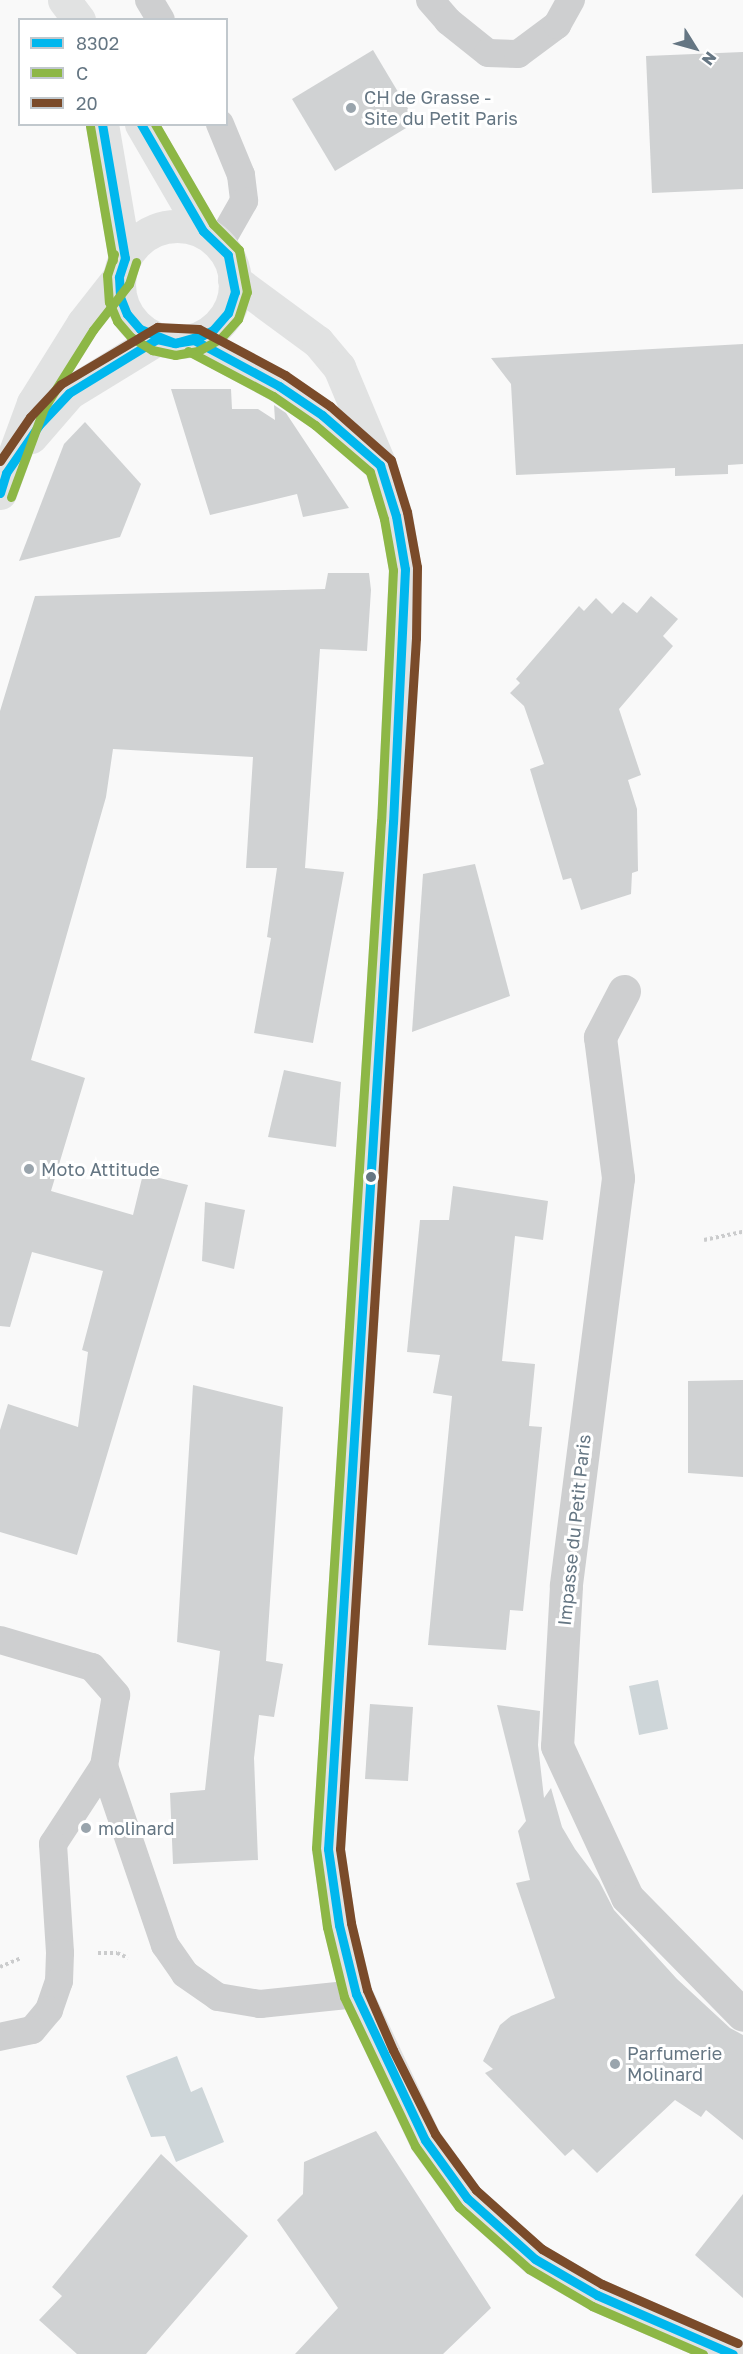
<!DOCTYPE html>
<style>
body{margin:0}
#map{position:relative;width:743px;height:2354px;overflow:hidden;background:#f9f9f9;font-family:"Golos Text",sans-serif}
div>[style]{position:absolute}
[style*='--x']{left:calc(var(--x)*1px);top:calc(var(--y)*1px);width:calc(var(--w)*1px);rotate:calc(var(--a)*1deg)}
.water>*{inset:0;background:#ced6d9}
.building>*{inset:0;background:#d0d2d3}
.path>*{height:4px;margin-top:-2px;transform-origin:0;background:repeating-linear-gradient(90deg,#cbcccd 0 3px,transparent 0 6px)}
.service>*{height:28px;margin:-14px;padding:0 14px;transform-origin:14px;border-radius:14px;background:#cecfd0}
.minor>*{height:33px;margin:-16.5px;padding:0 16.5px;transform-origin:16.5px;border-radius:16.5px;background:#cecfd0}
.primary>*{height:33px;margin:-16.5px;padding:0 16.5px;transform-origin:16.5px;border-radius:16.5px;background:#e1e2e2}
.primary>.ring{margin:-16.5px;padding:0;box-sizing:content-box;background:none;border:33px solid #e1e2e2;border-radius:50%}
.bus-1>*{height:9px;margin:-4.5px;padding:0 4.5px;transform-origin:4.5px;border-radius:4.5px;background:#00b7ee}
.bus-2>*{height:9px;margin:-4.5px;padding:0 4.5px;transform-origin:4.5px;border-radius:4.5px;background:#8db746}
.bus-3>*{height:9px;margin:-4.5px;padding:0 4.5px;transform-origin:4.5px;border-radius:4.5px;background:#7a4b2a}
.dots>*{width:16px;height:16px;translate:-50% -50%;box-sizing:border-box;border:3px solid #fff;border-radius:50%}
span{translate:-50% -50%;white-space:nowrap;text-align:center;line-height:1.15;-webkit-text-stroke:6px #fff;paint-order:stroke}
.poi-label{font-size:18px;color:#657683}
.left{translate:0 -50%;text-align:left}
.street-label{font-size:18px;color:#657683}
.legend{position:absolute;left:18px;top:18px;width:210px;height:108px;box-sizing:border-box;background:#fff;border:2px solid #c1c8cd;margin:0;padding:8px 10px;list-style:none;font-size:18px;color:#657683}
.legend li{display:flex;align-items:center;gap:12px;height:30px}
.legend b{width:30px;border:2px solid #c1c8cd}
.north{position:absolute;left:665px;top:18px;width:60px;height:60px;-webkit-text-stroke:4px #fff;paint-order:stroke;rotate:127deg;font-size:16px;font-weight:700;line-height:24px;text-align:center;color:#657683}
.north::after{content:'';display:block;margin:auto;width:21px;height:27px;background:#657683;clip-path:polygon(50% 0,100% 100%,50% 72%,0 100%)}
</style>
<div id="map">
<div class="water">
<i style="clip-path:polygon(658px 1680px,668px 1729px,639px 1735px,629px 1686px)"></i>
<i style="clip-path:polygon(177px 2056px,191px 2092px,202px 2087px,224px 2142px,176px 2162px,165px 2136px,151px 2137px,126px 2076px)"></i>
</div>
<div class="building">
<i style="clip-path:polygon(373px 50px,416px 122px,335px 171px,292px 99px)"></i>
<i style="clip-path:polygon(743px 52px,743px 189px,652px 193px,646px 56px)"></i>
<i style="clip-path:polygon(743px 344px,743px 464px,728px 465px,728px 474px,675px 476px,675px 468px,516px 475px,511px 384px,491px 358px)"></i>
<i style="clip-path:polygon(171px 389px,231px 389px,232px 409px,258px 409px,275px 420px,274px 405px,286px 413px,349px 508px,303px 517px,297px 494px,210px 515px)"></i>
<i style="clip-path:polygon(85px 422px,141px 484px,120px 537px,19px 561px,64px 444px)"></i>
<i style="clip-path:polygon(328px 573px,369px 573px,371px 590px,367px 651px,320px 649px,305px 868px,344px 872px,313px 1043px,254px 1033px,271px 938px,267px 937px,277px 868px,246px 868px,253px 757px,113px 749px,106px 797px,31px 1060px,85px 1078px,51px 1191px,133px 1215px,143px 1174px,188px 1185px,77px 1555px,0 1532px,0 1430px,8px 1404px,78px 1427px,88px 1352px,82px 1350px,103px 1271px,32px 1252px,10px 1327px,0 1326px,0 711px,35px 596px,325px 589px)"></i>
<i style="clip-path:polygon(651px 596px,678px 619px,663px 636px,673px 646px,619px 709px,641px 775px,628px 780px,637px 809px,638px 871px,632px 873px,631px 894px,581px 910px,571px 878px,563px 880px,530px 769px,544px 764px,524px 706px,510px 693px,520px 683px,516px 679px,579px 606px,584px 611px,596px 598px,612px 614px,623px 602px,637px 613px)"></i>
<i style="clip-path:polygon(475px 864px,510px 996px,412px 1032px,423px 874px)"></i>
<i style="clip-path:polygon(284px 1070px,341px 1082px,336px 1147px,268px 1137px)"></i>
<i style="clip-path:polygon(453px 1186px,548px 1201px,543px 1240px,515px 1236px,502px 1361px,535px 1364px,529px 1426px,542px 1427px,523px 1611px,510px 1610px,506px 1650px,428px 1645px,452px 1396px,433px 1393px,440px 1355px,407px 1352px,420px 1220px,449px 1220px)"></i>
<i style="clip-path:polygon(205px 1202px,245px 1210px,234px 1269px,202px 1261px)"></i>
<i style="clip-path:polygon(743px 1380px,743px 1477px,688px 1473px,688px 1381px)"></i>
<i style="clip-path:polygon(193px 1385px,283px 1407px,266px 1661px,283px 1664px,274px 1717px,259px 1715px,254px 1758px,258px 1860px,173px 1864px,170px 1793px,205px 1790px,220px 1651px,177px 1642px)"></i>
<i style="clip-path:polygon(370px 1704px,413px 1707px,408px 1781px,365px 1779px)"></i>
<i style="clip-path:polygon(497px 1705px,540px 1711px,538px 1745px,544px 1798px,551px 1788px,562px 1827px,575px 1849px,599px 1881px,614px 1910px,677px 1979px,730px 2028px,743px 2035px,743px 2140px,706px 2110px,701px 2117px,675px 2100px,597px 2173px,573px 2149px,565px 2156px,485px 2073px,493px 2069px,483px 2061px,500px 2025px,511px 2016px,555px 1998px,516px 1883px,530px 1880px,518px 1831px,526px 1821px)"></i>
<i style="clip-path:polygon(376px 2131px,491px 2308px,443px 2354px,295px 2354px,338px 2308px,277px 2220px,303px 2194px,304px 2162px)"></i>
<i style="clip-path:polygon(161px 2154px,248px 2236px,146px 2354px,77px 2354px,39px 2320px,62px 2296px,52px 2287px)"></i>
<i style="clip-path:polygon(743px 2194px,743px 2298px,695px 2255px)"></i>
</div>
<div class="path">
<i style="--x:704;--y:1240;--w:40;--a:-12"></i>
<i style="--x:98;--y:1953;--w:19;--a:0"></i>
<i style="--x:117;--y:1953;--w:12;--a:24"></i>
<i style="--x:0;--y:1967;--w:23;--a:-23"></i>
</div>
<div class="service">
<i style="--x:149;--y:0;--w:23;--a:59"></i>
<i style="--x:430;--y:0;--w:28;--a:49"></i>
<i style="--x:448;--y:21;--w:51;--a:38.7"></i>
<i style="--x:488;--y:53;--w:30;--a:2"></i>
<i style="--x:518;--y:54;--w:49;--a:-36.6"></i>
<i style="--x:557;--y:25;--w:29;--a:-61"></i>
<i style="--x:220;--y:124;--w:55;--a:67.6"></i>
<i style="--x:241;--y:175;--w:26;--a:83"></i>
<i style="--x:244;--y:201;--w:48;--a:119.7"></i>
<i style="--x:0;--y:1640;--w:96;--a:16.4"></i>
<i style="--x:92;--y:1667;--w:37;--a:49"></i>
<i style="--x:116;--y:1695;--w:72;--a:99.6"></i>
<i style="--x:104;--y:1766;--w:93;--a:123.2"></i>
<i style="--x:53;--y:1844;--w:109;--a:86.3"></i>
<i style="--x:60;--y:1953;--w:28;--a:92"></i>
<i style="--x:59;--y:1981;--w:31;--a:109"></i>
<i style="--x:49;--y:2010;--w:26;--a:130"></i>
<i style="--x:32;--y:2030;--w:33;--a:168"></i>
<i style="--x:104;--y:1766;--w:189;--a:71.2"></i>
<i style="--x:165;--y:1945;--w:35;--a:55"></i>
<i style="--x:185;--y:1974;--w:40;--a:34.9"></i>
<i style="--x:218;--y:1997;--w:43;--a:9.5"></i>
<i style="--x:260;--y:2004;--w:97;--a:-5.9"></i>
</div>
<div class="minor">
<i style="--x:624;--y:991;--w:52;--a:117.6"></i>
<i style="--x:600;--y:1037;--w:142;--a:82.7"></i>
<i style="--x:618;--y:1178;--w:411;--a:97.3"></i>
<i style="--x:566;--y:1586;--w:160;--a:93.2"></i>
<i style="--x:557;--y:1746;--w:166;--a:65.1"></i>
<i style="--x:627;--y:1897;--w:165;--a:45.5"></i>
</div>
<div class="primary">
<i style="--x:64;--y:0;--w:25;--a:53"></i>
<i style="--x:102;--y:124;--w:136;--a:80.3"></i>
<i style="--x:141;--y:124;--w:124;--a:59.9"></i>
<i class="ring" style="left:119px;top:226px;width:83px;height:83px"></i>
<i style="--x:234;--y:280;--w:104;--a:36.4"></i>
<i style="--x:318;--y:342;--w:33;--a:50"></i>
<i style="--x:339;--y:367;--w:106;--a:67.3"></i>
<i style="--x:380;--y:465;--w:53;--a:72.6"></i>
<i style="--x:396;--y:516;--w:54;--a:80.4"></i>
<i style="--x:405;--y:569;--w:253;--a:92.7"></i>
<i style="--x:393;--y:822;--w:1029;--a:93.62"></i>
<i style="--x:328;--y:1849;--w:77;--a:81.8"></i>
<i style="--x:339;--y:1925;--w:71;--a:76.2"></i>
<i style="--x:356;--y:1994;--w:161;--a:64.7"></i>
<i style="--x:425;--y:2140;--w:72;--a:54.1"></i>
<i style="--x:467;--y:2198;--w:91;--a:41.9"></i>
<i style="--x:535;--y:2259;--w:72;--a:30.1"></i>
<i style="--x:597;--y:2295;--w:148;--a:23.5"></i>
<i style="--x:194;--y:340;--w:97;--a:28.4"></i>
<i style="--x:279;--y:386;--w:52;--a:34"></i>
<i style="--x:322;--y:415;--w:69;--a:40.9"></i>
<i style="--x:31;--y:437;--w:58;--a:-49.2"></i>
<i style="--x:69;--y:393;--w:103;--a:-31.5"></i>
<i style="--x:0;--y:493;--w:96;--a:-69.9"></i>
<i style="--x:33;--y:403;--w:94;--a:-58"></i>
<i style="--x:83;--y:323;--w:58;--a:-52"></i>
</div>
<div class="bus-1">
<i style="--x:102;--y:124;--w:136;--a:80.3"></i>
<i style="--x:125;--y:258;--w:20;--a:108"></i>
<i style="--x:119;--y:277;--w:20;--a:87"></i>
<i style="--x:120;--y:297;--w:18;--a:68"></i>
<i style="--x:127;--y:314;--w:20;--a:49"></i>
<i style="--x:140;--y:329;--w:38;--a:22"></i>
<i style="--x:175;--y:343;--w:29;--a:-16"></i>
<i style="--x:194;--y:340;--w:97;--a:28.4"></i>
<i style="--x:279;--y:386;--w:52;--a:34"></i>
<i style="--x:322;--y:415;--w:77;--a:40.8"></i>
<i style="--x:380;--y:465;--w:53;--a:72.6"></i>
<i style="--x:396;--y:516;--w:54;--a:80.4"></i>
<i style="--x:405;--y:569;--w:253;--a:92.7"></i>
<i style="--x:393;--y:822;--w:1029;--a:93.62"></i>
<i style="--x:328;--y:1849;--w:77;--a:81.8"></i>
<i style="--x:339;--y:1925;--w:71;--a:76.2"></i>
<i style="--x:356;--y:1994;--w:161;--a:64.7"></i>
<i style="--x:425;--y:2140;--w:72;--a:54.1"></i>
<i style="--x:467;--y:2198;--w:91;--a:41.9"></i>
<i style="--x:535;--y:2259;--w:72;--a:30.1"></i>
<i style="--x:597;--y:2295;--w:148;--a:23.5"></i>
<i style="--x:0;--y:493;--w:21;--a:-73"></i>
<i style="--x:6;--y:473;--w:58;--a:-55.5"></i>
<i style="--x:39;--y:425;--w:44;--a:-46.8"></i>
<i style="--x:69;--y:393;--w:103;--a:-31.5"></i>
<i style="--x:157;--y:339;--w:18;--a:13"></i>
<i style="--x:175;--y:343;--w:19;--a:-9"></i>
<i style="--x:194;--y:340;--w:21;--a:-28"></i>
<i style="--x:213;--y:330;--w:23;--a:-49"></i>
<i style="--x:228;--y:313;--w:22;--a:-72"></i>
<i style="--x:235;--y:292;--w:38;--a:-101"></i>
<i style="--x:228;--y:255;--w:35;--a:-136"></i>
<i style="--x:203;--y:231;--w:124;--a:-120.1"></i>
</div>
<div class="bus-2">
<i style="--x:90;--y:126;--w:136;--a:80.3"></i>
<i style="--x:114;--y:254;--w:22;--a:108"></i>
<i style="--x:107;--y:275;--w:27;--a:86"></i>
<i style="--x:109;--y:302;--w:21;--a:67"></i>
<i style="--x:117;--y:321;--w:21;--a:49"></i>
<i style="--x:131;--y:337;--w:25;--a:32"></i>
<i style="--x:152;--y:350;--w:24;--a:12"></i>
<i style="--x:175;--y:355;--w:23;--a:-10"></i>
<i style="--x:198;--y:351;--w:25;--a:-29"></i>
<i style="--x:220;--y:339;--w:27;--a:-48"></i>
<i style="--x:238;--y:319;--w:28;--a:-72"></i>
<i style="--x:247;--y:292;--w:43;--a:-100.8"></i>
<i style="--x:239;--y:250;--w:37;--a:-135"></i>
<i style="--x:213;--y:224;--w:116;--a:-120.1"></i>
<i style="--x:188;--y:351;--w:96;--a:27.9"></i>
<i style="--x:273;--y:396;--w:51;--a:34.6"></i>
<i style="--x:315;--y:425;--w:72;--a:40.5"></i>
<i style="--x:370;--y:472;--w:49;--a:73.4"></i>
<i style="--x:384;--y:519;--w:52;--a:80"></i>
<i style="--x:393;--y:570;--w:251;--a:92.7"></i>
<i style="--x:381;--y:821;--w:1029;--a:93.62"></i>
<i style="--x:316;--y:1848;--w:80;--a:82.1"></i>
<i style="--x:327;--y:1927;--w:72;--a:76.3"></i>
<i style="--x:344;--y:1997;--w:165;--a:64.5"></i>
<i style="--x:415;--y:2146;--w:75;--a:54.2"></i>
<i style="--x:459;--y:2207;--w:94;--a:41.5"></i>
<i style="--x:529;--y:2269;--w:73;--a:30.4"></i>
<i style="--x:592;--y:2306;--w:121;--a:23.4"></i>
<i style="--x:11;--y:497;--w:95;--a:-69.7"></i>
<i style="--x:44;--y:408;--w:92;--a:-57.9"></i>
<i style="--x:93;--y:330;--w:58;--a:-52"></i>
<i style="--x:129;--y:284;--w:23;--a:-72"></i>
</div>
<div class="bus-3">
<i style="--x:0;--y:461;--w:53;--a:-55.7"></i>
<i style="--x:30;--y:417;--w:45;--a:-46.8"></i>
<i style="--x:61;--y:384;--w:112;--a:-30.7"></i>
<i style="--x:157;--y:327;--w:42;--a:2.7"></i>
<i style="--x:199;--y:329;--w:98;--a:28.1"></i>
<i style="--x:285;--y:375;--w:55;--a:34.6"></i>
<i style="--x:330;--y:406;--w:81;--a:41.5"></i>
<i style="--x:391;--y:460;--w:54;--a:72.9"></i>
<i style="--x:407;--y:512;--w:56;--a:79.7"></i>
<i style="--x:417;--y:567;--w:71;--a:90.8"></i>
<i style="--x:416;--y:638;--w:1213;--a:93.59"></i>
<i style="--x:340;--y:1849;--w:75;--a:81.5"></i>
<i style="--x:351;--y:1923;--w:69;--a:76.6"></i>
<i style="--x:367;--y:1990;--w:65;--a:66.6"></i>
<i style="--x:393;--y:2050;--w:94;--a:63.4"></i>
<i style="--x:435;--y:2134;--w:69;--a:53.8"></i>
<i style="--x:476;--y:2190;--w:89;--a:41.8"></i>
<i style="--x:542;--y:2249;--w:69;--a:30.3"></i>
<i style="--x:602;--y:2284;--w:148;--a:23.5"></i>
</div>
<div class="dots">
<i style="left:351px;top:108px;background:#99a4ac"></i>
<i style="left:29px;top:1169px;background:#99a4ac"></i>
<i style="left:371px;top:1177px;background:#657683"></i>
<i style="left:86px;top:1828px;background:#99a4ac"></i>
<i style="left:615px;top:2064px;background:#99a4ac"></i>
</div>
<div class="poi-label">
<span class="left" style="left:364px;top:108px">CH de Grasse -<br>Site du Petit Paris</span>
<span class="left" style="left:41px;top:1169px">Moto Attitude</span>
<span class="left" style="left:98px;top:1828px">molinard</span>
<span class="left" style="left:627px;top:2064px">Parfumerie<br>Molinard</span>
</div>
<div class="street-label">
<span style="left:574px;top:1530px;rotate:-84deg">Impasse du Petit Paris</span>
</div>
<ul class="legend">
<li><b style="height:8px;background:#00b7ee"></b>8302</li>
<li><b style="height:8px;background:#8db746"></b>C</li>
<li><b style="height:8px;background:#7a4b2a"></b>20</li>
</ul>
<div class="north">N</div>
</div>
